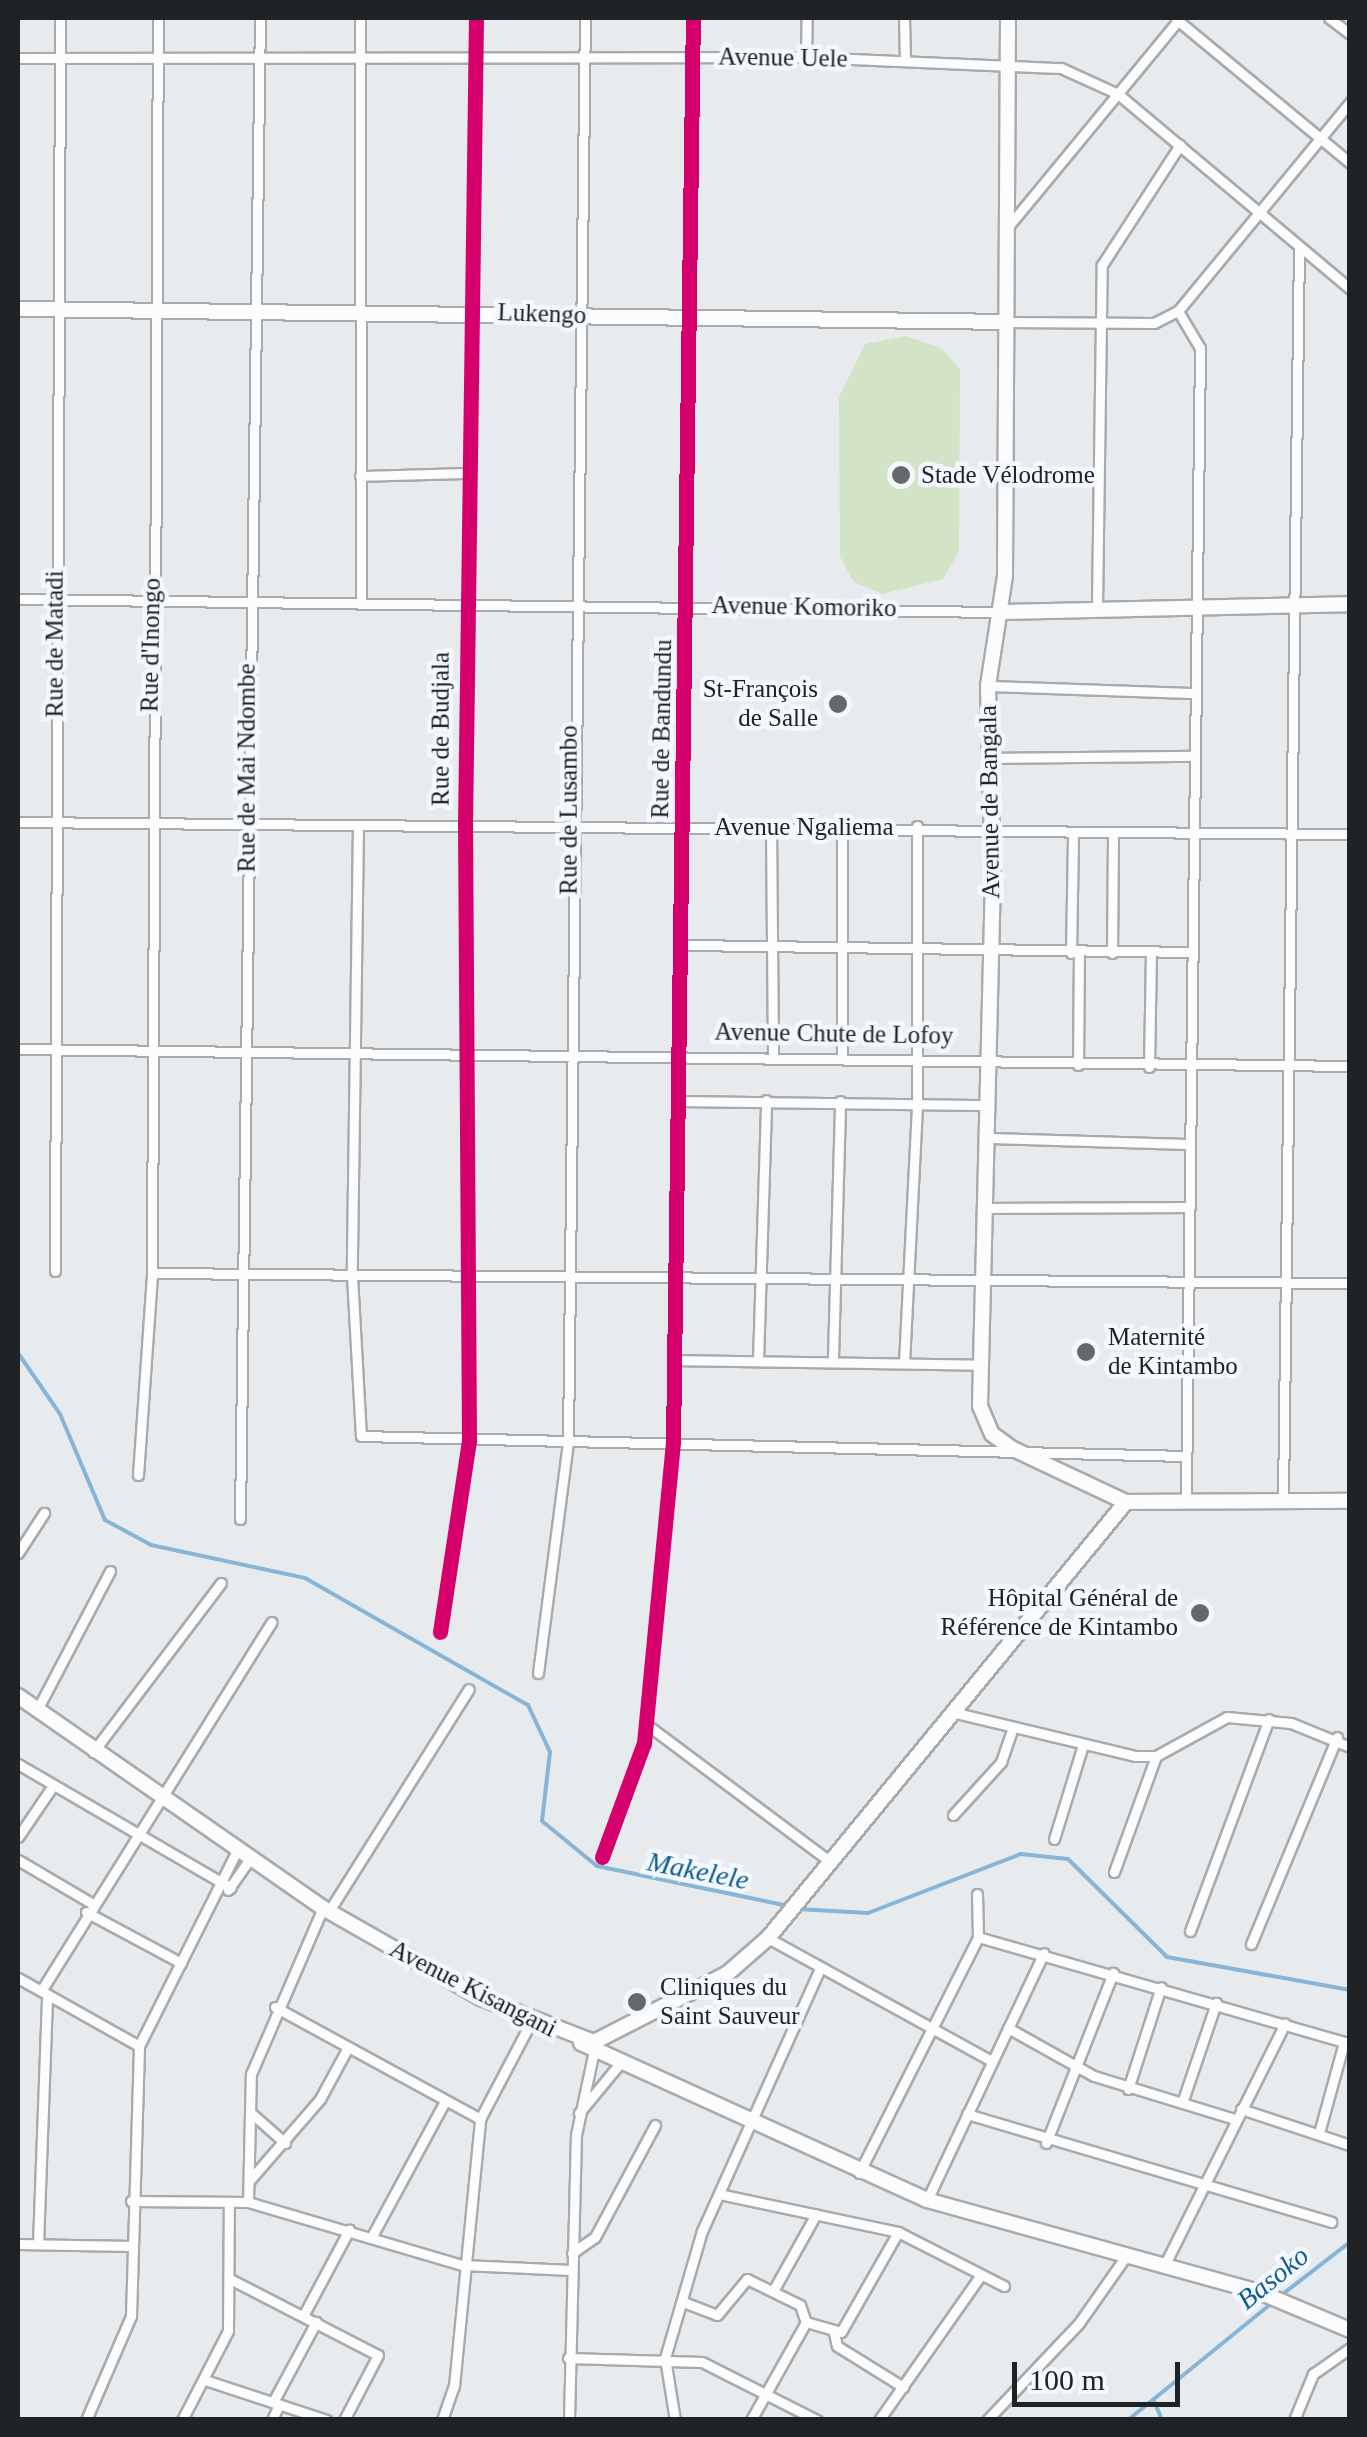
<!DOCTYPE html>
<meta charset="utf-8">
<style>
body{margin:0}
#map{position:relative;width:1367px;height:2437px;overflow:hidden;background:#e8ebee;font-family:"Times New Roman",serif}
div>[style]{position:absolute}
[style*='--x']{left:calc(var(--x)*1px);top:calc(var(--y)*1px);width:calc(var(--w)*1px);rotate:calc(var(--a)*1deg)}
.green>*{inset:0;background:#d3e3c5}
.stream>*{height:4px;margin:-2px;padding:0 2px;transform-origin:2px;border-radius:2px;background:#87b5d7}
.roads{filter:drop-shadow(2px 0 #a8abae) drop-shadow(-2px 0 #a8abae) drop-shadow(0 2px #a8abae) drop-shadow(0 -2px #a8abae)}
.street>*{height:9px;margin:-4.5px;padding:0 4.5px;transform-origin:4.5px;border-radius:4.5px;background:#fcfcfc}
.secondary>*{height:14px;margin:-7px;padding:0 7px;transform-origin:7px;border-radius:7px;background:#fcfcfc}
.cycleway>*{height:15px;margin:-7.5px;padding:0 7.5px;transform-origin:7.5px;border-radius:7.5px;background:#d6006c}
.dots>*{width:28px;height:28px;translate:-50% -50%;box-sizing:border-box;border:5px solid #f2f8fe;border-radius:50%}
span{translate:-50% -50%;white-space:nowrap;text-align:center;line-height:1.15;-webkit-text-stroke:9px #f2f8fe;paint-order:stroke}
.street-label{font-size:25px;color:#202325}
.poi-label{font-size:25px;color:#202325}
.left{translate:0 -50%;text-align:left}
.right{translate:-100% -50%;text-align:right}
.water-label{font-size:28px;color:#115c8a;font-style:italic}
.frame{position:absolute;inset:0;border:20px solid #202325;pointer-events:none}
.scale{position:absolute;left:1012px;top:2362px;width:168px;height:45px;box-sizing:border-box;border:5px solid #202325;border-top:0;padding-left:12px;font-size:30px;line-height:35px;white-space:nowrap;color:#202325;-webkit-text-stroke:8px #f2f8fe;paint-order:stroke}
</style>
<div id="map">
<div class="green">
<i style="clip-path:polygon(906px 336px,941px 348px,960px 369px,959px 551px,943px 579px,882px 594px,854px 582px,840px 557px,839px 397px,865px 344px)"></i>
</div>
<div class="stream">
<i style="--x:18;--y:1353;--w:74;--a:55.5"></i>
<i style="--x:60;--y:1414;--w:115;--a:67"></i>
<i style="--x:105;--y:1520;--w:52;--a:28.5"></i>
<i style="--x:151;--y:1545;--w:157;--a:12.1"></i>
<i style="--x:305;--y:1578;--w:257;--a:29.7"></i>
<i style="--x:528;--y:1705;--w:52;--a:64.9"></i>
<i style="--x:550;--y:1752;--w:69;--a:96.6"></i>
<i style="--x:542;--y:1821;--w:71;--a:39.3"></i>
<i style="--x:597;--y:1866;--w:196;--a:11.8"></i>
<i style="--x:798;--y:1909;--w:70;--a:3.3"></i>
<i style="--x:868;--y:1913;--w:164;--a:-21.1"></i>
<i style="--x:1021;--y:1854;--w:47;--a:6.1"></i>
<i style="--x:1068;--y:1859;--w:139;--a:44.7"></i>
<i style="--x:1167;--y:1957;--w:186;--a:10.2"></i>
<i style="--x:1279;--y:2297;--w:90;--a:-37.8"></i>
<i style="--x:1154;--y:2401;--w:21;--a:67"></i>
<i style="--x:1128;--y:2420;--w:186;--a:-39.1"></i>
</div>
<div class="roads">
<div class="street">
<i style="--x:360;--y:18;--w:582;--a:89.9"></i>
<i style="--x:904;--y:18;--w:41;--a:88.6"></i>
<i style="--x:1329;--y:18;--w:26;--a:37"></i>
<i style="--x:1176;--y:19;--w:226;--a:39.6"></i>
<i style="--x:806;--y:57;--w:39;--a:-89"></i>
<i style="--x:18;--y:58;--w:788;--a:-0.07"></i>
<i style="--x:806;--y:57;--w:255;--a:2.5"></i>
<i style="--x:1061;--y:68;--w:63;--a:24.5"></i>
<i style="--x:1118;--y:94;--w:303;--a:40"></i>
<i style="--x:1007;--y:228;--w:272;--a:-50.5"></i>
<i style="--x:1178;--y:311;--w:43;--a:59.3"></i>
<i style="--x:1200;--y:348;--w:1152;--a:90.7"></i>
<i style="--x:1006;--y:322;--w:148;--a:0.4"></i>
<i style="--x:1154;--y:323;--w:27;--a:-27"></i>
<i style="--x:1178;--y:311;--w:271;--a:-50.5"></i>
<i style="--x:360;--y:476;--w:109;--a:-1.6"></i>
<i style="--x:18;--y:599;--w:982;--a:0.76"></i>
<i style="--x:1097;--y:605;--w:340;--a:-89.2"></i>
<i style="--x:1102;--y:265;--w:143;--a:-57"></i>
<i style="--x:988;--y:686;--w:205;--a:2"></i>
<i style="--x:987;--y:758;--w:208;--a:-0.6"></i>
<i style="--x:18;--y:822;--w:1332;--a:0.52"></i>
<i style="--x:358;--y:825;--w:451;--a:90.8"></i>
<i style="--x:352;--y:1276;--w:160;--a:86.8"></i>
<i style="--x:361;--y:1436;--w:825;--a:1.39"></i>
<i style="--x:771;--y:825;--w:228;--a:89.5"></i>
<i style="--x:842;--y:827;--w:227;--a:90"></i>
<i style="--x:686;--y:945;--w:507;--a:0.79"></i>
<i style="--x:1071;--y:953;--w:119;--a:-89"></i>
<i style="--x:1112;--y:953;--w:119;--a:-89.5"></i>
<i style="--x:18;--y:1049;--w:1332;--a:0.73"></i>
<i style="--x:1078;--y:1065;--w:112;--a:-89.5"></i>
<i style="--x:1149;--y:1067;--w:115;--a:-89"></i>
<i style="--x:683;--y:1101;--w:305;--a:0.8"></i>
<i style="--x:987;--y:1138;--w:203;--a:1.7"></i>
<i style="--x:984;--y:1208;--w:206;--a:-0.3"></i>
<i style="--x:55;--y:1271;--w:1253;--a:-89.77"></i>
<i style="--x:152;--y:1273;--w:1198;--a:0.48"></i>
<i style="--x:833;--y:1357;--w:256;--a:-88.4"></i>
<i style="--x:674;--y:1360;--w:305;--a:0.9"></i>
<i style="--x:758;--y:1361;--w:261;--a:-88.2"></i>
<i style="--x:904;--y:1363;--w:258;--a:-87.1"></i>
<i style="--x:917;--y:1105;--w:279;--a:-90"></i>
<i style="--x:138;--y:1475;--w:202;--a:-86"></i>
<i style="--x:152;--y:1273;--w:1255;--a:-89.73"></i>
<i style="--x:1283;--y:1499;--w:1249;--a:-89.27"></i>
<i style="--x:240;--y:1519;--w:1501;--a:-89.24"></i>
<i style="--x:18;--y:1553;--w:48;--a:-57"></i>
<i style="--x:440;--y:1632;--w:193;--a:-81.4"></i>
<i style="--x:469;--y:1441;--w:616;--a:-90.37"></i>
<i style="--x:465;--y:825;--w:807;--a:-89.22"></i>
<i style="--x:538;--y:1673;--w:233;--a:-82.6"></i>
<i style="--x:568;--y:1442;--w:1424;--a:-89.32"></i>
<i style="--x:37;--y:1710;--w:157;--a:-62.3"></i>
<i style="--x:952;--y:1712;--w:188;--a:13.5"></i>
<i style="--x:1135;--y:1756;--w:21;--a:0"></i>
<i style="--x:1156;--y:1756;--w:81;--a:-28.8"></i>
<i style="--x:1227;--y:1717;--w:64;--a:5.4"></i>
<i style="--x:1291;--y:1723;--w:64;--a:22.1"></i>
<i style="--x:646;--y:1724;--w:232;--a:36.8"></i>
<i style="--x:93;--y:1752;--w:212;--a:-52.9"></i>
<i style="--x:18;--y:1764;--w:246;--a:30.2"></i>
<i style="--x:953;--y:1815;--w:72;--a:-47.8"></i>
<i style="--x:1001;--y:1762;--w:37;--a:-71"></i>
<i style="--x:18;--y:1837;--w:60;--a:-55.8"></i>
<i style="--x:1054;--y:1839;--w:98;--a:-72.9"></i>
<i style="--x:602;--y:1857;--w:121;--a:-69.8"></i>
<i style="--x:644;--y:1743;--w:302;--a:-84.5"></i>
<i style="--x:673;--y:1442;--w:1424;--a:-89.2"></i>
<i style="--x:18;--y:1860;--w:87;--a:30.4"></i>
<i style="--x:1114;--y:1872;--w:123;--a:-70.1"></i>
<i style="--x:228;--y:1890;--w:38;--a:-55"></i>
<i style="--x:329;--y:1911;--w:262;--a:-57.8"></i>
<i style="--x:86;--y:1912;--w:108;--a:28.2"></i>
<i style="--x:1190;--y:1931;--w:226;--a:-69.6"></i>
<i style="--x:978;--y:1937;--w:387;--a:16"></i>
<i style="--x:768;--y:1938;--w:256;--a:28.8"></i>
<i style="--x:1251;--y:1944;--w:224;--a:-67.4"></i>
<i style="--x:18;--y:1978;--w:139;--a:29.3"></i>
<i style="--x:41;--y:1991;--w:435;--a:-58"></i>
<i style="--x:275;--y:2007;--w:234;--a:28.6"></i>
<i style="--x:1008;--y:2028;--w:98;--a:29.2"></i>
<i style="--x:1094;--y:2076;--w:147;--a:17"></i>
<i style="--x:1128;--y:2089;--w:107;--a:-72.1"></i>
<i style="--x:1182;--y:2103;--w:106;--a:-71.2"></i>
<i style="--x:1241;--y:2109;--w:115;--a:18.3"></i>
<i style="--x:250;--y:2112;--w:47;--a:41.5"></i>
<i style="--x:579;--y:2113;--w:66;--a:-50.5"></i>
<i style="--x:967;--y:2114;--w:380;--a:16.5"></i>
<i style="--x:1319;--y:2133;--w:94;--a:-74.6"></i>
<i style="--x:1046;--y:2143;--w:183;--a:-68.5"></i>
<i style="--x:859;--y:2173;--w:264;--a:-63.2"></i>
<i style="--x:978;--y:1937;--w:43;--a:-91.3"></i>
<i style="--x:249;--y:2181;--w:108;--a:-49.1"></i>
<i style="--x:320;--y:2099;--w:57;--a:-61.6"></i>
<i style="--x:724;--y:2195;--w:178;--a:12"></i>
<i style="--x:898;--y:2232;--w:119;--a:27"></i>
<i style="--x:927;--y:2200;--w:273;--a:-64.7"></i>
<i style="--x:131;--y:2201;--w:117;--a:0.5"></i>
<i style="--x:248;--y:2202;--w:223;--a:16.4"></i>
<i style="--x:462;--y:2265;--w:109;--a:2.6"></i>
<i style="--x:248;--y:2202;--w:128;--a:-88.7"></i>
<i style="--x:251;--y:2074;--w:181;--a:-66.6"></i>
<i style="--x:371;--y:2238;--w:156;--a:-61.6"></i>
<i style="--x:18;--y:2244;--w:113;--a:1"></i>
<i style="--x:38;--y:2244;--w:250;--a:-87.9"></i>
<i style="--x:572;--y:2253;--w:28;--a:-35"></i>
<i style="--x:595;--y:2237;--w:127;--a:-61.8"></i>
<i style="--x:1164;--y:2266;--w:271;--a:-63.5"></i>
<i style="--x:230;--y:2279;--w:166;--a:27.2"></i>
<i style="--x:378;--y:2355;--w:73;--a:117.6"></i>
<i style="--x:773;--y:2291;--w:88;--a:-60.8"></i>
<i style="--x:686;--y:2303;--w:33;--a:21"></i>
<i style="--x:717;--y:2315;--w:47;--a:-50.2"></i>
<i style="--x:747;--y:2279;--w:59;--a:26.1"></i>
<i style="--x:800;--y:2305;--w:18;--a:71"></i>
<i style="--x:303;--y:2316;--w:98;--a:-61.9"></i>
<i style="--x:806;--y:2322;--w:36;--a:16"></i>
<i style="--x:841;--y:2332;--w:115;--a:-60.3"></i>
<i style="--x:834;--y:2333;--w:13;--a:77"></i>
<i style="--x:837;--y:2346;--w:78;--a:31.8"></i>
<i style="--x:568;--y:2358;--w:134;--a:1.7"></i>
<i style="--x:702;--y:2362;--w:129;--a:26.8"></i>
<i style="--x:205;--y:2380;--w:128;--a:18.2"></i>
<i style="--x:273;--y:2402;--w:91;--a:-61.7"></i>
<i style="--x:86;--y:2420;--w:113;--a:-66.6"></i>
<i style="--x:131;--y:2316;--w:270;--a:-88.3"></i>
<i style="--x:139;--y:2046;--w:219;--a:-63.4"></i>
<i style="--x:182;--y:2420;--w:100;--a:-62.7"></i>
<i style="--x:228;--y:2331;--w:129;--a:-89.6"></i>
<i style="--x:272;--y:2420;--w:17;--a:-66"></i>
<i style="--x:442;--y:2420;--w:36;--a:-71"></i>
<i style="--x:454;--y:2386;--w:268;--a:-84.4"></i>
<i style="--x:480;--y:2119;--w:110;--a:-62.3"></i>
<i style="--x:569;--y:2420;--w:285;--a:-88.6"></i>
<i style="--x:576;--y:2135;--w:87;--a:-78"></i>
<i style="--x:675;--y:2420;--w:63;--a:-99.2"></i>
<i style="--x:665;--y:2358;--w:132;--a:-73.8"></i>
<i style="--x:702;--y:2231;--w:288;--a:-65.8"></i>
<i style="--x:751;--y:2420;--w:112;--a:-60.7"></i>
<i style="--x:879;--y:2420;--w:177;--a:-54.9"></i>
<i style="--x:987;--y:2420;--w:134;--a:-46.5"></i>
<i style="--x:1079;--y:2323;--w:78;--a:-54.9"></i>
<i style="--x:1294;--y:2420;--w:50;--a:-67.6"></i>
<i style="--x:1313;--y:2374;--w:45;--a:-35.1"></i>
</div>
<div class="secondary">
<i style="--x:1008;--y:18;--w:558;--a:90.31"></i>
<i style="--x:1005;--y:576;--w:111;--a:98.8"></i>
<i style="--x:988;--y:686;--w:191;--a:88.5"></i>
<i style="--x:993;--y:877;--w:529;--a:91.41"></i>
<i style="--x:980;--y:1406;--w:30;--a:67"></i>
<i style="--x:992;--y:1434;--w:24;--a:36"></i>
<i style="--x:1011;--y:1448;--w:127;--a:25.2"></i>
<i style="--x:1126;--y:1502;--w:224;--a:-0.3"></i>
<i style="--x:18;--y:309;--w:988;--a:0.75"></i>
<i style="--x:1000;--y:612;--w:350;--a:-1.3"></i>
<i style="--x:18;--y:1696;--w:371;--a:34.8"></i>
<i style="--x:323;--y:1908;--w:182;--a:29.7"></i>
<i style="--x:481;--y:1998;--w:121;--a:21.3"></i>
<i style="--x:594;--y:2042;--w:151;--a:-27.2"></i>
<i style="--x:728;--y:1973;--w:53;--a:-41.2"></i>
<i style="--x:768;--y:1938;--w:564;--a:-50.61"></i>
<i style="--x:581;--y:2043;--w:380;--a:24.4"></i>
<i style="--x:927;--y:2200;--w:345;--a:15.5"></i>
<i style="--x:1259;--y:2292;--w:99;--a:22.7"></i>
</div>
</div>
<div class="cycleway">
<i style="--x:440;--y:1632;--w:193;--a:-81.4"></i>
<i style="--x:469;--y:1441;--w:616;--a:-90.37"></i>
<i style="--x:465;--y:825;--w:807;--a:-89.22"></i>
<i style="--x:602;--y:1857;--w:121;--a:-69.8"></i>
<i style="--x:644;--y:1743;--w:302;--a:-84.5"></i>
<i style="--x:673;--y:1442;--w:1424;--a:-89.2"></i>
</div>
<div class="dots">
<i style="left:901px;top:475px;background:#66696b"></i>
<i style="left:838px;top:704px;background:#66696b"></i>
<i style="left:1086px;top:1352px;background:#66696b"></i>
<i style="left:1200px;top:1613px;background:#66696b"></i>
<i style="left:637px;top:2002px;background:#66696b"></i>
</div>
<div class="street-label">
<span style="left:783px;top:58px;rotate:1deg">Avenue Uele</span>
<span style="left:542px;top:314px;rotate:2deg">Lukengo</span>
<span style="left:804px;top:607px;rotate:1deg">Avenue Komoriko</span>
<span style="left:55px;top:644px;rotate:-90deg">Rue de Matadi</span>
<span style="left:151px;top:645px;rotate:-89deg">Rue d'Inongo</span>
<span style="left:441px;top:729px;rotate:-90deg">Rue de Budjala</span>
<span style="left:662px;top:729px;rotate:-89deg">Rue de Bandundu</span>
<span style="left:247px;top:768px;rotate:-90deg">Rue de Mai Ndombe</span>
<span style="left:990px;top:802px;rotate:-91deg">Avenue de Bangala</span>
<span style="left:569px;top:810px;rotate:-90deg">Rue de Lusambo</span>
<span style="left:804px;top:827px">Avenue Ngaliema</span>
<span style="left:834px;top:1034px;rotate:1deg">Avenue Chute de Lofoy</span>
<span style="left:473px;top:1989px;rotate:27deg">Avenue Kisangani</span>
</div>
<div class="poi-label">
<span class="left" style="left:921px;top:475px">Stade Vélodrome</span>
<span class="right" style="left:818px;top:704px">St-François<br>de Salle</span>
<span class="left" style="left:1108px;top:1352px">Maternité<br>de Kintambo</span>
<span class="right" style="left:1178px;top:1613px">Hôpital Général de<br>Référence de Kintambo</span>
<span class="left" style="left:660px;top:2002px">Cliniques du<br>Saint Sauveur</span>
</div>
<div class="water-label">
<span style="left:698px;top:1871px;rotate:11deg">Makelele</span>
<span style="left:1273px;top:2278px;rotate:-39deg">Basoko</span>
</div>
<div class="frame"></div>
<div class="scale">100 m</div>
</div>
